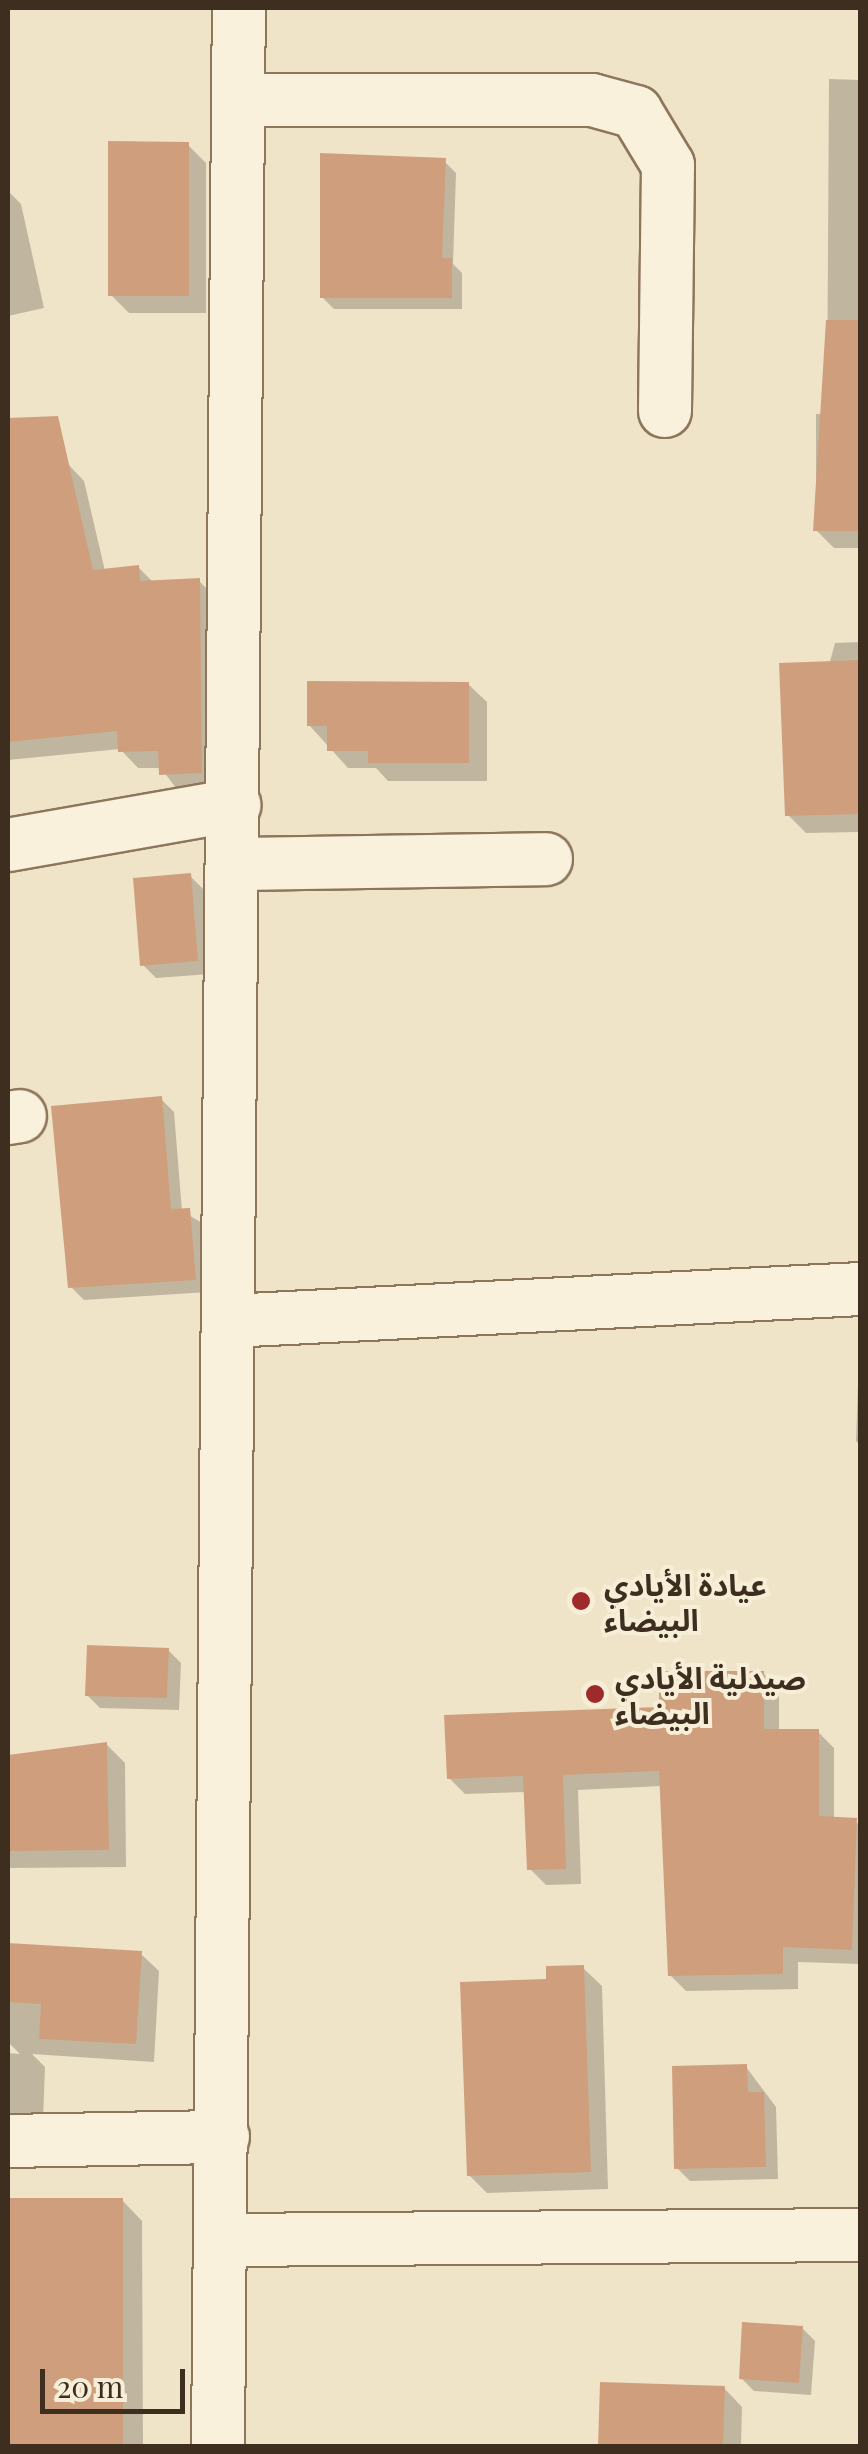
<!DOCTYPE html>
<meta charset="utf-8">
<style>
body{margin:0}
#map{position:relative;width:868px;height:2454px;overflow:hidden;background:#f0e4c8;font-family:"Playfair Display","Noto Sans Arabic",serif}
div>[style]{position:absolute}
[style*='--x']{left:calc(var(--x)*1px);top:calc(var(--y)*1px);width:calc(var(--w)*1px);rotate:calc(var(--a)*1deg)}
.shadow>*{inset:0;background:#0003}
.building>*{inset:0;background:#cf9f7d}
.roads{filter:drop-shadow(2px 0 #8d765c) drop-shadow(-2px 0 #8d765c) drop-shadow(0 2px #8d765c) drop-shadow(0 -2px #8d765c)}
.minor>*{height:52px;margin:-26px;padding:0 26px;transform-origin:26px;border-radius:26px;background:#faf1dc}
.dots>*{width:28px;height:28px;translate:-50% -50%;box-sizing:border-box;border:5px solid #f7eed8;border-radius:50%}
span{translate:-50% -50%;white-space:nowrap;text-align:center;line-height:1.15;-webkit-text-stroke:8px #f7eed8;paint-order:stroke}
.poi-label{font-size:30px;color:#3d2e20;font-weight:700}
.left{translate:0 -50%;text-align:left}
.frame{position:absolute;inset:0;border:10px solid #3d2e20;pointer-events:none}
.scale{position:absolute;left:40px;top:2369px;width:145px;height:45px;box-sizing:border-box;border:5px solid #3d2e20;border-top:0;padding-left:12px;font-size:30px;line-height:35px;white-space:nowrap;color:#3d2e20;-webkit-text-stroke:8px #f7eed8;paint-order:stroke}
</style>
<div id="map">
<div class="shadow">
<i style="clip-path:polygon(829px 79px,860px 80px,860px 548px,834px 548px,816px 530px,816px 414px,827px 414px)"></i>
<i style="clip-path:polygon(188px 145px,206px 163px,206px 313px,129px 313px,111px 295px)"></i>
<i style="clip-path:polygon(444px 161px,456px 173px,453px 264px,462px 273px,462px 309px,334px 309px,322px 297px)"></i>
<i style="clip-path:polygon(8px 191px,21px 204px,44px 308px,8px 316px)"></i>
<i style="clip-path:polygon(67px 463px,84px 481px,105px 571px,138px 567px,154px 583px,199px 581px,216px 598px,219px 790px,179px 792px,161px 768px,138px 768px,120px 749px,8px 760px,8px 469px)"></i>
<i style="clip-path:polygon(860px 642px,860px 832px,806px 833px,788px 815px,835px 643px)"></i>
<i style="clip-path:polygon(468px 684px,487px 702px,487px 781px,388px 781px,376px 768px,348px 768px,309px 725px)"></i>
<i style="clip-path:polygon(190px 876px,203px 889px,210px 974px,156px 978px,143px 965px)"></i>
<i style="clip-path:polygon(161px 1099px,174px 1112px,182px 1211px,202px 1223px,208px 1292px,84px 1300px,71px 1287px)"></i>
<i style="clip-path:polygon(859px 1354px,860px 1354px,860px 1445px,856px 1441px)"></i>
<i style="clip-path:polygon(168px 1650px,181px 1663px,179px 1710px,100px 1708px,87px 1695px)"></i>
<i style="clip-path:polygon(763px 1673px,779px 1689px,779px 1732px,818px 1732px,834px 1748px,834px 1819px,860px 1824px,860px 1964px,798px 1962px,798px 1989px,686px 1991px,670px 1975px,662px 1786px,578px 1790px,581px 1884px,546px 1885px,530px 1869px,527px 1792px,465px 1794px,449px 1778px)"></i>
<i style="clip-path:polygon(106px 1744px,125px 1763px,126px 1867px,8px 1868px,8px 1758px)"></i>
<i style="clip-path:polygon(8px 1945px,140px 1953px,159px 1971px,154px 2062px,32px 2054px,45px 2067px,43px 2120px,8px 2119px,8px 2053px,20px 2054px,8px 2042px)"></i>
<i style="clip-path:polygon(583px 1968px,602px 1986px,608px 2189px,487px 2193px,469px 2175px,549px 1981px)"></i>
<i style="clip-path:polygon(746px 2067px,776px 2107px,778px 2179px,690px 2181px,677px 2168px)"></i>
<i style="clip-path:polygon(8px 2200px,122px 2200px,142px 2221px,143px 2446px,8px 2446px)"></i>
<i style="clip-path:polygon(802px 2328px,815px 2341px,811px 2395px,754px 2391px,741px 2378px)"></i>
<i style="clip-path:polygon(602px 2384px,724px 2388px,742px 2407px,741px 2446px,600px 2446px)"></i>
</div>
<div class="building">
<i style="clip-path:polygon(108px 141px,189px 142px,189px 296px,108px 296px)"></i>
<i style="clip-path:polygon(320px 153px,446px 158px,442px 258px,452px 258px,452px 298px,320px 298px)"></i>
<i style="clip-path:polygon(826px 320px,860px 320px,860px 531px,813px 531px)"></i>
<i style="clip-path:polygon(58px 416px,93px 570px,139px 565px,140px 581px,200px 578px,202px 773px,159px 775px,158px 751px,118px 752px,117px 731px,8px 742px,8px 418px)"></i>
<i style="clip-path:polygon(860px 660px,860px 814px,785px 816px,779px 663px)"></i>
<i style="clip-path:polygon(307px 681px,469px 682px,469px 763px,368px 763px,368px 751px,327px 751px,327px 726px,307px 726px)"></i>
<i style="clip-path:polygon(191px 873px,198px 961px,140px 966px,133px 878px)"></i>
<i style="clip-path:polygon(162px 1096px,171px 1209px,190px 1208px,196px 1280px,68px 1288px,51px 1106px)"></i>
<i style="clip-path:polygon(87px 1645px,169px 1648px,167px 1698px,85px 1696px)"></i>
<i style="clip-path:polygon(659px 1671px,764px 1671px,764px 1729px,819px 1729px,819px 1816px,857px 1818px,852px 1950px,783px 1947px,783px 1974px,668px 1976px,659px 1771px,563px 1775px,566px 1869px,527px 1870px,523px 1776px,447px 1779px,444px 1715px,659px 1707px)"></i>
<i style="clip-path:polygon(107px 1742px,109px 1850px,8px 1851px,8px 1755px)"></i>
<i style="clip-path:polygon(8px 1943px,142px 1951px,136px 2044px,39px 2039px,41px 2004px,8px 2002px)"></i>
<i style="clip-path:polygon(584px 1965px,591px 2172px,467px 2176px,460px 1982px,546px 1979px,546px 1966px)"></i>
<i style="clip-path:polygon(747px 2064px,748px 2092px,764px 2092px,766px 2167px,674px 2169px,672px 2066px)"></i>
<i style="clip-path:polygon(8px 2198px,123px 2198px,123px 2446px,8px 2446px)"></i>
<i style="clip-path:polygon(742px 2322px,803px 2326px,799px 2383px,739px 2379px)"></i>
<i style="clip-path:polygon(600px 2382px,725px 2386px,723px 2446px,598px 2446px)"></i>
</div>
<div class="roads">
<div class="minor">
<i style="--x:238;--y:100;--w:354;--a:0"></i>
<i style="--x:592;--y:100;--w:46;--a:15.3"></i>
<i style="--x:636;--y:112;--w:62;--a:58.9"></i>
<i style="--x:668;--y:165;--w:246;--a:90.7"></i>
<i style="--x:8;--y:845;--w:230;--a:-10"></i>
<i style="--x:236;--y:864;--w:310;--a:-0.9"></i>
<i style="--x:8;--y:1118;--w:12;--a:-9"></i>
<i style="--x:229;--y:1321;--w:632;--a:-2.9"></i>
<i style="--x:8;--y:2141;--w:215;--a:-1.1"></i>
<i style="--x:223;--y:2240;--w:637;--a:-0.45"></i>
<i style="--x:218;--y:2446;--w:2438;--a:-89.51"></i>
</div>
</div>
<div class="dots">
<i style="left:581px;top:1601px;background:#9e2a2b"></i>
<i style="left:595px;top:1694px;background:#9e2a2b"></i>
</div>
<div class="poi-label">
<span class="left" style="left:604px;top:1601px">عيادة الأيادي<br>البيضاء</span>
<span class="left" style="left:615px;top:1694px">صيدلية الأيادي<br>البيضاء</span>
</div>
<div class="frame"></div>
<div class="scale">20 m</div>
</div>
